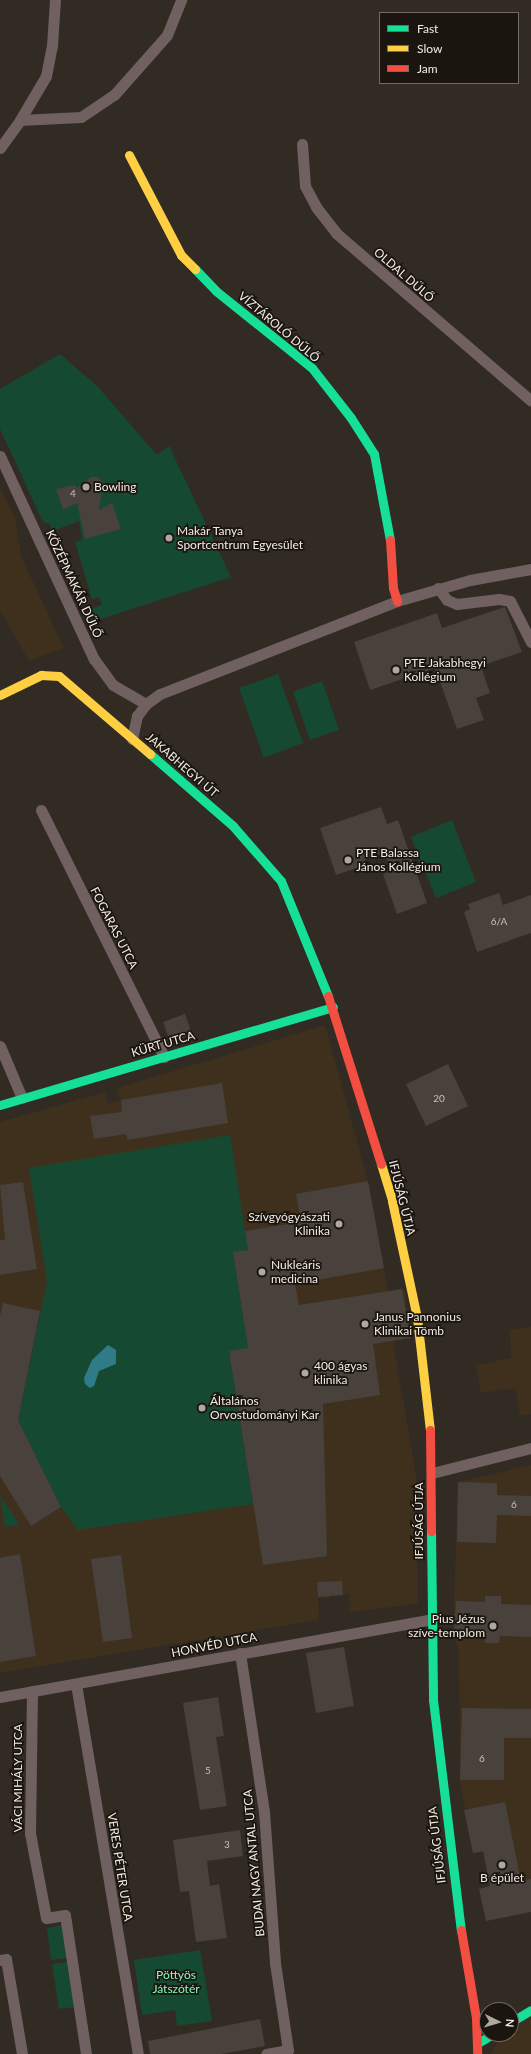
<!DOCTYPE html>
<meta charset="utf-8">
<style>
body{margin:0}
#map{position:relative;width:531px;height:2054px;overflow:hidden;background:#312b23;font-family:Lato,sans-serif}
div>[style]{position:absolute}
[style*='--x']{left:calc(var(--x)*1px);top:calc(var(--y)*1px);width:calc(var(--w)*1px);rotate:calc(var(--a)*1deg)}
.built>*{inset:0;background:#3e301d}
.green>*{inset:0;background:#164932}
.water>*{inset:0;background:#307b88}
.building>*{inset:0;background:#48413c}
.street>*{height:11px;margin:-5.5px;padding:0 5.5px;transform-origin:5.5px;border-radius:5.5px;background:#706060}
.fast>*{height:9px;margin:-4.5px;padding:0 4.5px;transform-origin:4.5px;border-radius:4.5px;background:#16e098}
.slow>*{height:9px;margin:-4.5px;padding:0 4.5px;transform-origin:4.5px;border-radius:4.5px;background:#ffcf43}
.jam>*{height:9px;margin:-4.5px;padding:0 4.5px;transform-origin:4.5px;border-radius:4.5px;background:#f24e42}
.dots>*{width:11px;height:11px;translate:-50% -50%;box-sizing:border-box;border:2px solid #1a150f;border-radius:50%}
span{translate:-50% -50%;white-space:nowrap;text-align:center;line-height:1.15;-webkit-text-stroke:3.5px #1a150f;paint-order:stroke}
.number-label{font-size:10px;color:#c8c1b9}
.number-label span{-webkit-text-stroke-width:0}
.street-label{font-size:12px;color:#f3ece3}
.poi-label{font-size:12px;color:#f3ece3}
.left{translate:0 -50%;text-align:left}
.right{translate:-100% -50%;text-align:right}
.park-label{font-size:12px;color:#88f9bf}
.legend{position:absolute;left:379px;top:12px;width:140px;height:72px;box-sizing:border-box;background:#1a150f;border:1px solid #716b64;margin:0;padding:5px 7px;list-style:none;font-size:12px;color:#f3ece3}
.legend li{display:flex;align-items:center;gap:8px;height:20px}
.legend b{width:20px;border:1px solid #716b64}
.north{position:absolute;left:479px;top:2002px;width:40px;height:40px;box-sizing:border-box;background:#1a150f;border:1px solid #716b64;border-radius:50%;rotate:95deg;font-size:11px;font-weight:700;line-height:16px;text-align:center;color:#f3ece3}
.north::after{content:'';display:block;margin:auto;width:14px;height:18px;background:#afa8a0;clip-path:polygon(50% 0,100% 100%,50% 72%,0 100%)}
</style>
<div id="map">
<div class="built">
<i style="clip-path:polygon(0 487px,15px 518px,21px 556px,64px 648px,29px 661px,0 611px)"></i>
<i style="clip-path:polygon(325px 1025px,368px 1181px,388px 1291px,404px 1289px,412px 1338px,393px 1341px,416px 1476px,418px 1604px,349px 1612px,350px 1594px,330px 1596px,330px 1599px,318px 1597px,319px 1620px,0 1673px,0 1122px,105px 1092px,108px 1103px,120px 1101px,117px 1088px)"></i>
<i style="clip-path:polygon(531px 1327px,531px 1414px,520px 1416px,515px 1388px,481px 1393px,476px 1365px,511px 1358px,510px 1330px)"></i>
<i style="clip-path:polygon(531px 1465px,531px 1912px,486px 1921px,479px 1889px,490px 1886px,483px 1852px,473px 1853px,460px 1780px,459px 1649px,453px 1635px,458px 1482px)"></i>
<i style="clip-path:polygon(531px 2016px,531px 2054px,491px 2054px,502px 2035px,511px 2034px,511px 2029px)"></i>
</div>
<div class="green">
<i style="clip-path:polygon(60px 354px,97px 386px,157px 455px,169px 446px,231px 577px,91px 622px,88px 609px,102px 605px,99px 597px,92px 599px,75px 542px,82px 540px,79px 521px,53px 531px,49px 523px,43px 522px,0 429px,0 389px)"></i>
<i style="clip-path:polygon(278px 674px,303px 743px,264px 758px,239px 688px)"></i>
<i style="clip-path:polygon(322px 681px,339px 730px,310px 740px,293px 692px)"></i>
<i style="clip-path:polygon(452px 820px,476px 882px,436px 898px,411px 837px)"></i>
<i style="clip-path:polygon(230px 1135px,248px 1250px,233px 1253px,248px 1348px,229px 1352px,253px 1504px,78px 1530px,61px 1507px,18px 1420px,47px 1281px,29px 1168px)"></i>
<i style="clip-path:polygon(0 1495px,19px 1524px,5px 1527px)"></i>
<i style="clip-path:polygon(63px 1925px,67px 1958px,51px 1960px,47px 1928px)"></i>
<i style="clip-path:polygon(200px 1950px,212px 2021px,177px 2026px,175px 2010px,142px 2015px,134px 1960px)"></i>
<i style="clip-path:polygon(67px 1962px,74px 2007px,59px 2009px,52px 1964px)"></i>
</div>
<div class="water">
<i style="clip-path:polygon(108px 1345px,116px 1350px,116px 1364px,99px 1371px,94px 1386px,90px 1388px,85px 1384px,84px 1378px,92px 1360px)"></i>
</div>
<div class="building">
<i style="clip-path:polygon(91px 477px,97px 477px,103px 482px,99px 510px,112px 503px,121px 529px,85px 539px,77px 503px,63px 510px,56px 489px,75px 485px,77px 488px)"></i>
<i style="clip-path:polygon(505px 607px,522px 652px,481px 666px,490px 693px,476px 698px,484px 720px,457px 729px,435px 668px,370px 690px,354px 642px,437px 613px,442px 628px)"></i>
<i style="clip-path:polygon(381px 807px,387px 824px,398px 820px,427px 903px,397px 914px,383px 874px,391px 871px,385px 853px,365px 860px,366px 865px,336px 875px,320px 828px)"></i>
<i style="clip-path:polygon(499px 893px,503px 905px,531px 895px,531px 933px,477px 952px,464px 912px,470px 909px,468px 904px)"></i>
<i style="clip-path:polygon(185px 1014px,192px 1034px,170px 1042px,163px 1022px)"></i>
<i style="clip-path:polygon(448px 1064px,468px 1106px,426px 1126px,406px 1084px)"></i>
<i style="clip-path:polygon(222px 1083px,228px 1123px,128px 1140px,126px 1134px,94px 1139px,90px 1116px,122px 1112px,121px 1100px)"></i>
<i style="clip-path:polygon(368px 1181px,384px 1268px,295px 1284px,299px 1305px,402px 1289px,410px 1338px,373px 1344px,380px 1395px,323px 1404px,327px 1556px,263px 1565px,229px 1351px,248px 1348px,233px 1252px,248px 1250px,245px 1231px,301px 1222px,296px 1194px)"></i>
<i style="clip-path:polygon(23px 1182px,37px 1269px,0 1275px,0 1240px,5px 1240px,0 1185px)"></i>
<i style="clip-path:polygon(3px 1303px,40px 1311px,18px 1420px,61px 1507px,31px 1526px,0 1476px,0 1316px)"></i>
<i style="clip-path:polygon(458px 1482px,497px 1483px,497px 1495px,531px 1496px,531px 1516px,497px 1515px,496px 1543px,457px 1542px)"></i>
<i style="clip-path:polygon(20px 1554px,36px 1656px,0 1662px,0 1558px)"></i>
<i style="clip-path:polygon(121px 1555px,132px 1638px,103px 1642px,91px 1559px)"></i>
<i style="clip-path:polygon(342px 1581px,343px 1595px,318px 1597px,317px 1582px)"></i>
<i style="clip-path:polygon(485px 1596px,501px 1596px,501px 1604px,531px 1605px,531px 1637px,500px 1636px,499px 1643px,485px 1643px,485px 1636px,454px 1635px,456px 1601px,485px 1602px)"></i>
<i style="clip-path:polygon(344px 1647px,354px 1706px,316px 1713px,306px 1653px)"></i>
<i style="clip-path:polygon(218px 1697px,224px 1736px,216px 1737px,227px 1806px,200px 1810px,183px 1703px)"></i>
<i style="clip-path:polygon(462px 1708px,531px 1709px,531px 1738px,504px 1738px,504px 1780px,460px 1780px)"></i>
<i style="clip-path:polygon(505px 1802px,521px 1881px,531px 1879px,531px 1912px,486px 1921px,479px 1889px,490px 1886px,483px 1851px,473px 1853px,464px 1810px)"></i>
<i style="clip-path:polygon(240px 1830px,243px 1856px,207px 1861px,210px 1886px,219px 1884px,227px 1938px,196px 1942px,189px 1891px,180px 1892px,173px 1840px)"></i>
<i style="clip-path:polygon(260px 2019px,265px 2046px,221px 2054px,150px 2054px,148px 2041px)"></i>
</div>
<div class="street">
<i style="--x:20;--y:120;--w:51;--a:-59.4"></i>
<i style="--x:46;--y:76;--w:31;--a:-79"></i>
<i style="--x:52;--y:46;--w:46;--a:-86.3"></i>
<i style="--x:302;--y:144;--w:42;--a:85.9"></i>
<i style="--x:305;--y:186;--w:24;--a:62"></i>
<i style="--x:316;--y:207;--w:33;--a:52"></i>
<i style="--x:336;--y:233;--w:257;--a:40.7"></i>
<i style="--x:0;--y:148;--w:34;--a:-54"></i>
<i style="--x:20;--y:120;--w:61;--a:-2.8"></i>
<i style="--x:81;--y:117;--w:40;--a:-34"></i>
<i style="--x:114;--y:95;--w:80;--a:-48.5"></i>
<i style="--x:167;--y:35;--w:38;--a:-68"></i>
<i style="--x:0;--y:456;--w:224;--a:65.2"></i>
<i style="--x:94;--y:659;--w:32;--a:54"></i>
<i style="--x:113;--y:685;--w:38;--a:30"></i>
<i style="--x:438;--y:588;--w:15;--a:53"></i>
<i style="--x:447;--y:600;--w:11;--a:22"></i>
<i style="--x:457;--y:604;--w:42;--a:-6.8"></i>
<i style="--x:499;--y:599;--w:11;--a:10"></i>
<i style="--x:510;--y:601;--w:46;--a:62.9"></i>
<i style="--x:132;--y:739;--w:24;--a:-78"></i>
<i style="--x:137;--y:716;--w:15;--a:-53"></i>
<i style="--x:146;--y:704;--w:17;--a:-36"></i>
<i style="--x:160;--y:694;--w:255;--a:-21.4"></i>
<i style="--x:397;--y:601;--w:76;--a:-16"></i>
<i style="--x:470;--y:580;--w:62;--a:-10.2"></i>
<i style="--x:41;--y:810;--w:276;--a:63.5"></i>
<i style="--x:0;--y:1046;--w:56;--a:67.1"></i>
<i style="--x:432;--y:1473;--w:102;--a:-14.2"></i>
<i style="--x:240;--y:1653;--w:161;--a:81.4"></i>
<i style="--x:264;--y:1812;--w:151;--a:85.8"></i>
<i style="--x:275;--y:1963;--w:88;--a:81.5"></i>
<i style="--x:288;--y:2050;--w:22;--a:170"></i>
<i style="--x:76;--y:1684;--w:375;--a:80.5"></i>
<i style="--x:32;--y:1691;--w:142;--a:90.8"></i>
<i style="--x:30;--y:1833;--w:86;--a:79.3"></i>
<i style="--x:46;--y:1918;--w:19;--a:-9"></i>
<i style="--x:65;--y:1915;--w:141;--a:81.4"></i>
<i style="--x:0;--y:1697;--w:439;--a:-10.2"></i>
<i style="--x:0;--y:1960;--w:6;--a:-9"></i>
<i style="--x:6;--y:1959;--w:96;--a:80.4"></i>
</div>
<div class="fast">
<i style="--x:195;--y:269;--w:30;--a:46"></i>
<i style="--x:216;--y:291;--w:123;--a:38.7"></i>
<i style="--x:312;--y:368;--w:63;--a:52"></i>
<i style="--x:351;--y:418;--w:43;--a:57.4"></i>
<i style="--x:374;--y:454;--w:87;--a:79.5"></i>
<i style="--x:150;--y:754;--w:110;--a:40.9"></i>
<i style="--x:233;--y:826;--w:73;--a:48.9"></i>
<i style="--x:281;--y:881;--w:124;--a:67.8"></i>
<i style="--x:0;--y:1105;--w:347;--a:-16.4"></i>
<i style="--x:431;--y:1531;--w:169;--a:89.3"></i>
<i style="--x:433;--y:1700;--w:232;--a:83.1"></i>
<i style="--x:511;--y:2022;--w:23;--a:-31"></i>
<i style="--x:478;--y:2043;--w:17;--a:-31"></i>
</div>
<div class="slow">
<i style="--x:129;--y:155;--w:113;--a:62.5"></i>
<i style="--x:181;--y:255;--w:20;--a:45"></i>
<i style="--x:0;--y:695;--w:46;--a:-26"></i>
<i style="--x:41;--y:675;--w:18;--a:3"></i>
<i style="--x:59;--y:676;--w:120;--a:40.6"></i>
<i style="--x:381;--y:1164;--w:39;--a:73"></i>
<i style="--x:392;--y:1201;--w:120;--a:77.9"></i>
<i style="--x:417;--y:1318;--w:113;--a:83.4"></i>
</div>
<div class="jam">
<i style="--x:390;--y:540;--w:48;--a:86.4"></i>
<i style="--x:393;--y:588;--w:14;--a:73"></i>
<i style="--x:328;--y:996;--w:176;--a:72.5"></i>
<i style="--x:430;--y:1430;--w:101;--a:89.4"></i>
<i style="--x:461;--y:1930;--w:89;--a:80.3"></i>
<i style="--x:476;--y:2018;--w:36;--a:88"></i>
</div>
<div class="dots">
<i style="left:86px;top:487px;background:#afa8a0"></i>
<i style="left:169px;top:538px;background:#afa8a0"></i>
<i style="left:396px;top:670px;background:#afa8a0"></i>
<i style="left:348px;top:860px;background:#afa8a0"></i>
<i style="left:339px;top:1224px;background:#afa8a0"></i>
<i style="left:262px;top:1272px;background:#afa8a0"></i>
<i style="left:365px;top:1324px;background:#afa8a0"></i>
<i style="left:305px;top:1373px;background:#afa8a0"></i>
<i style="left:202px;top:1408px;background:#afa8a0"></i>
<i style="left:493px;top:1626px;background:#afa8a0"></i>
<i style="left:502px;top:1865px;background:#afa8a0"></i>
</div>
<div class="number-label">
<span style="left:73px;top:494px">4</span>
<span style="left:499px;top:922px">6/A</span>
<span style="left:439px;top:1099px">20</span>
<span style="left:514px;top:1505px">6</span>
<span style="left:482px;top:1759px">6</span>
<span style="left:208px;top:1771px">5</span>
<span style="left:227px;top:1845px">3</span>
</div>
<div class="street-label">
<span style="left:404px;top:275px;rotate:41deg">OLDAL DŰLŐ</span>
<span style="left:279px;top:327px;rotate:40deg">VÍZTÁROLÓ DŰLŐ</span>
<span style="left:74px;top:584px;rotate:65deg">KÖZÉPMAKÁR DŰLŐ</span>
<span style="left:182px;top:765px;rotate:41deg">JAKABHEGYI ÚT</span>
<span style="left:114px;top:928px;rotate:63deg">FOGARAS UTCA</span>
<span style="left:163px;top:1044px;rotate:-16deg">KÜRT UTCA</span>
<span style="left:402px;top:1198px;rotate:76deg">IFJÚSÁG ÚTJA</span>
<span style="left:419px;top:1521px;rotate:-90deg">IFJÚSÁG ÚTJA</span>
<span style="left:214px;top:1645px;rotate:-11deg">HONVÉD UTCA</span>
<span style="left:18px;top:1778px;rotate:-90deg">VÁCI MIHÁLY UTCA</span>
<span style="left:437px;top:1845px;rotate:-97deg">IFJÚSÁG ÚTJA</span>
<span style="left:254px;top:1863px;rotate:-95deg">BUDAI NAGY ANTAL UTCA</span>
<span style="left:120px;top:1867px;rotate:81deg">VERES PÉTER UTCA</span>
</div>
<div class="poi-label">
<span class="left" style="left:94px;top:487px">Bowling</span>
<span class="left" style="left:177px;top:538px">Makár Tanya<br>Sportcentrum Egyesület</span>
<span class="left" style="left:404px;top:670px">PTE Jakabhegyi<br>Kollégium</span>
<span class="left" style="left:356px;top:860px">PTE Balassa<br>János Kollégium</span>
<span class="right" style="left:330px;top:1224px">Szívgyógyászati<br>Klinika</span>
<span class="left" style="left:271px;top:1272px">Nukleáris<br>medicina</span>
<span class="left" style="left:374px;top:1324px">Janus Pannonius<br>Klinikai Tömb</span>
<span class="left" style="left:314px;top:1373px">400 ágyas<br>klinika</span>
<span class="left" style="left:210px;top:1408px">Általános<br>Orvostudományi Kar</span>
<span class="right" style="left:485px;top:1626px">Pius Jézus<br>szíve-templom</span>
<span style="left:502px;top:1878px">B épület</span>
</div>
<div class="park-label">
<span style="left:176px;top:1982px">Pöttyös<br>Játszótér</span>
</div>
<ul class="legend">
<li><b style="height:5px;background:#16e098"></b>Fast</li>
<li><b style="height:5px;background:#ffcf43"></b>Slow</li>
<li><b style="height:5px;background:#f24e42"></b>Jam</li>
</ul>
<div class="north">N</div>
</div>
